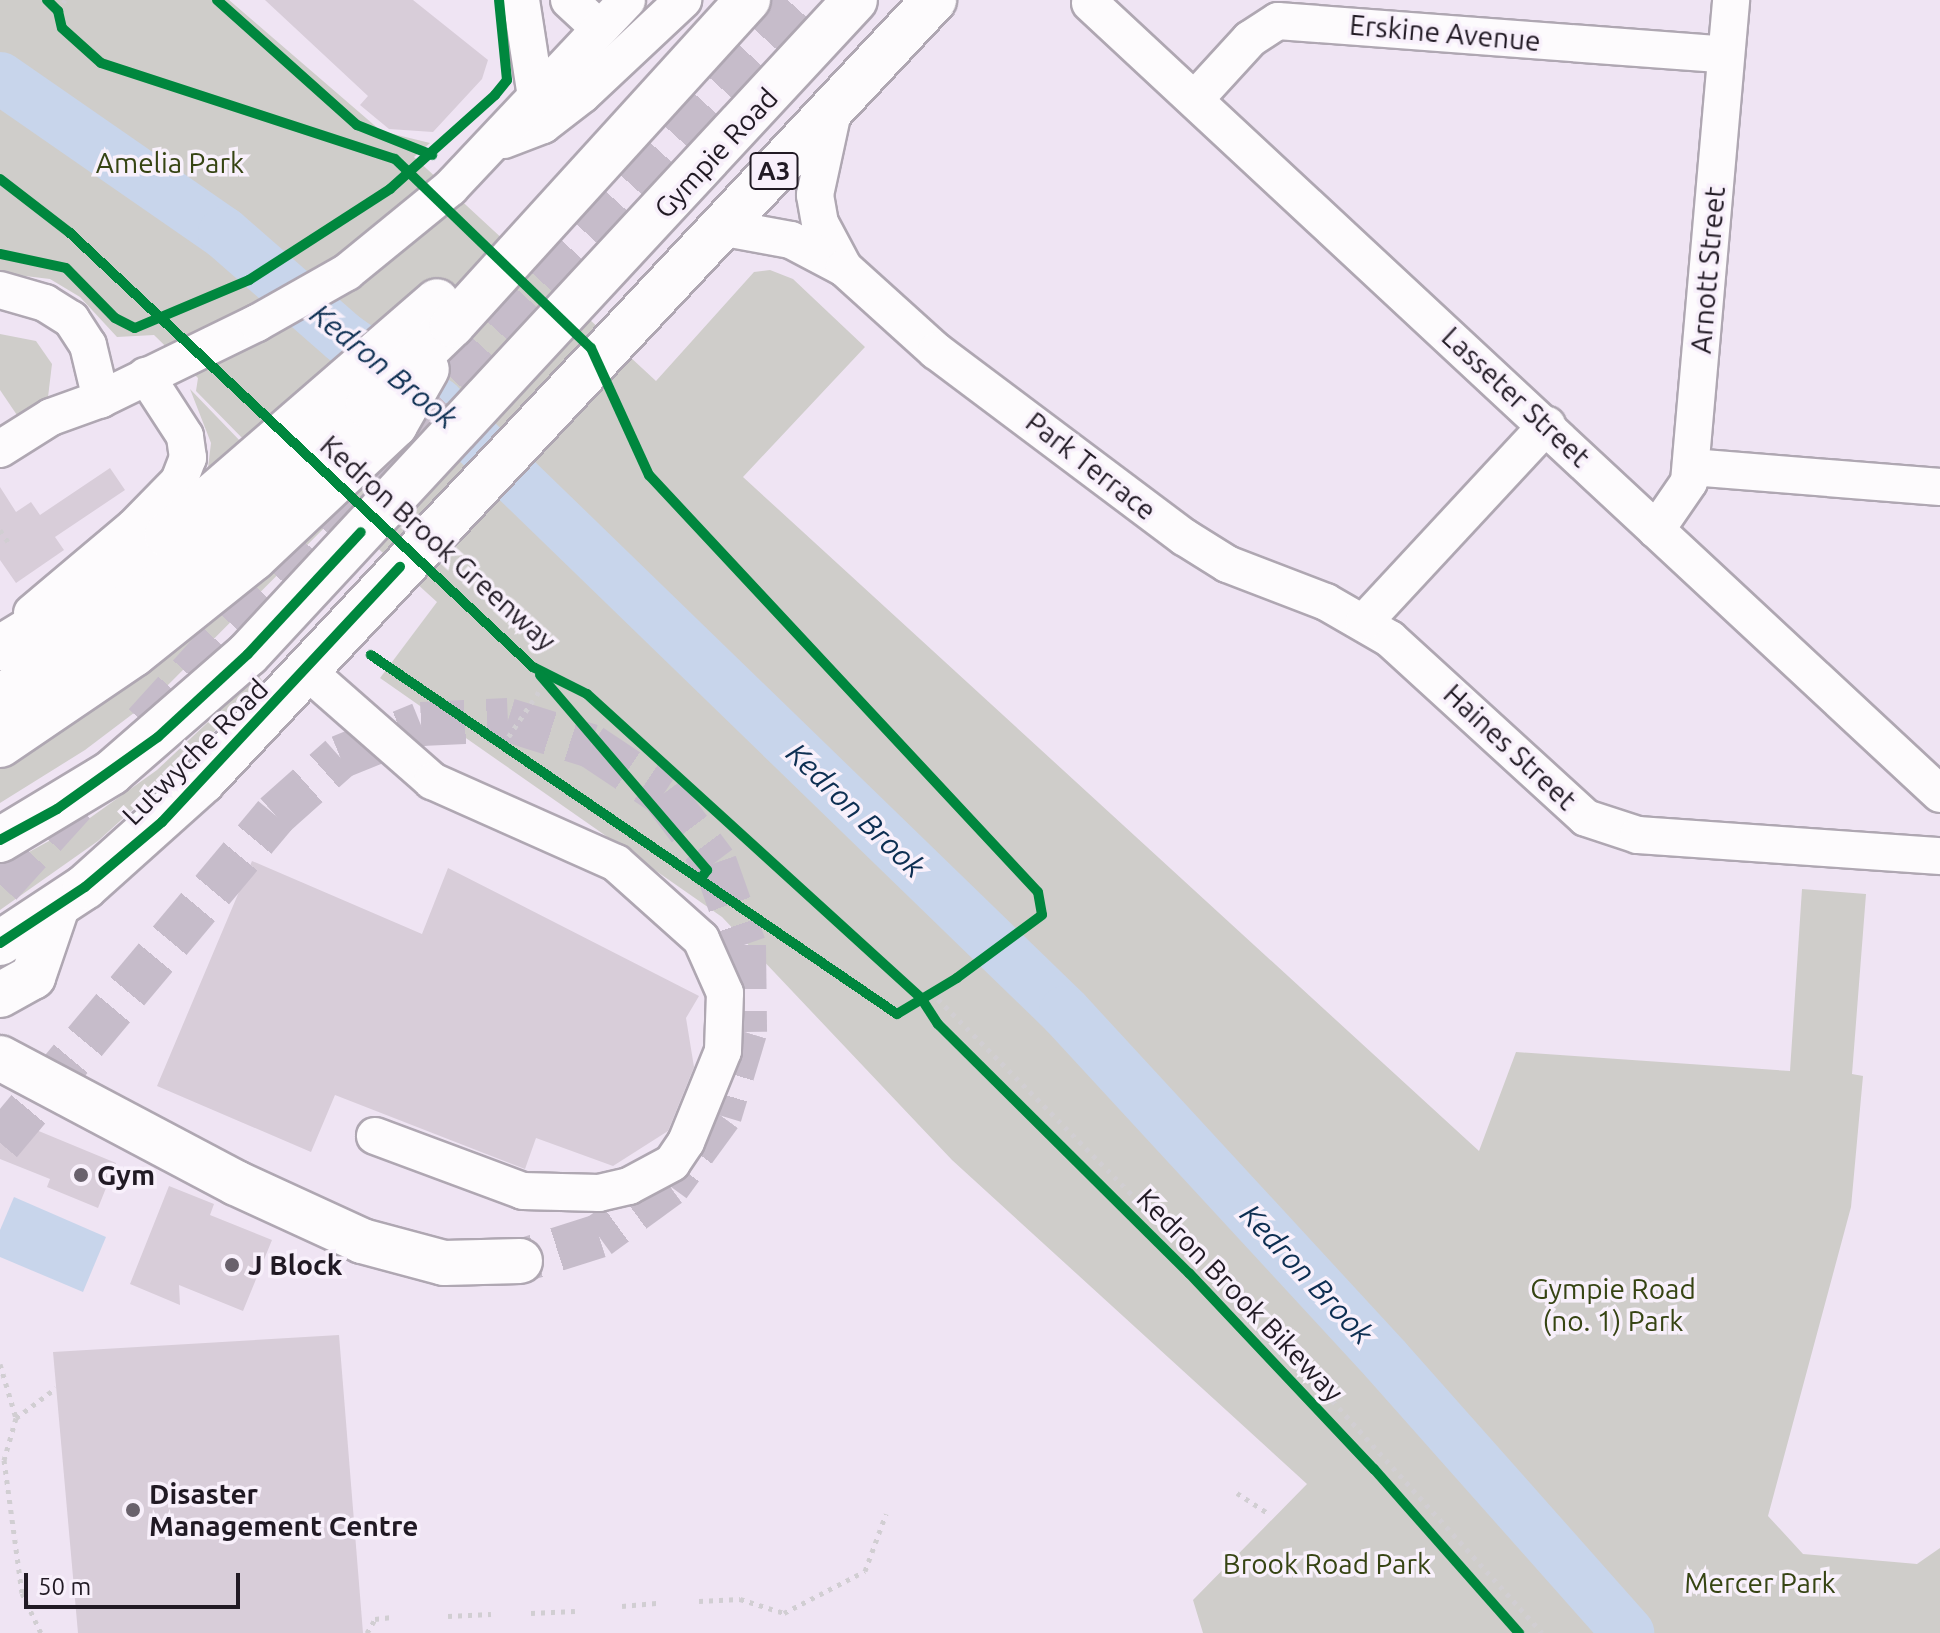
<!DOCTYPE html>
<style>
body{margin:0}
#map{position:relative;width:1940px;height:1633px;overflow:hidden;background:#efe4f3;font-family:Ubuntu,sans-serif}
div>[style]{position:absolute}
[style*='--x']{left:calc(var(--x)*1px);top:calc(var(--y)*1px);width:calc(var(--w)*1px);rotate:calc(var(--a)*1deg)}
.green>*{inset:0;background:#cfcdca}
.water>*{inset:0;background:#c8d5eb}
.river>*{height:52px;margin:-26px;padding:0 26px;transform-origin:26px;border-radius:26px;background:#c8d5eb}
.building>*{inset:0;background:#d8cdd9}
.highway-tunnel>*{height:44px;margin-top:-22px;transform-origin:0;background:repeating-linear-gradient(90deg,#c6bcca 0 44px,transparent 0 66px)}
.path>*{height:5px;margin-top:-2.5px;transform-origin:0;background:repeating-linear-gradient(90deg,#d1ced2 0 4px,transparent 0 10px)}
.roads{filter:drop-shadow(2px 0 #afa7b2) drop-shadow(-2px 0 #afa7b2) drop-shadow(0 2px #afa7b2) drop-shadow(0 -2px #afa7b2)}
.minor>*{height:36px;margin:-18px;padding:0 18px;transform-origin:18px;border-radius:18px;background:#fdfbfd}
.major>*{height:44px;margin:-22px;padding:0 22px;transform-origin:22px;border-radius:22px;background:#fdfbfd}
.highway>*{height:44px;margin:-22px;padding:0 22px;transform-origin:22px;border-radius:22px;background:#fdfbfd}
.cycleway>*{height:10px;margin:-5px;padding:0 5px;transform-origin:5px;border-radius:5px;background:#00873e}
.dots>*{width:22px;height:22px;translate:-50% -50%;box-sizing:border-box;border:4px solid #f8f0fb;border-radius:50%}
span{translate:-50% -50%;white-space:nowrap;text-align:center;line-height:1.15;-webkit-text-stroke:7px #f8f0fb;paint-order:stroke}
.shield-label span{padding:2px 6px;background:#f8f0fb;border:2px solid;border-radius:6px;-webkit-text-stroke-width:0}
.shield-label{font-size:26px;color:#211a24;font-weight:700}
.street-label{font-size:28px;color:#211a24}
.park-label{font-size:28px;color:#364413}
.poi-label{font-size:28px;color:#211a24;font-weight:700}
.left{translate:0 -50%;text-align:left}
.water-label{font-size:30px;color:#0d2f52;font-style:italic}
.scale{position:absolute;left:24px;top:1573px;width:216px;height:36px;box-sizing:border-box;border:4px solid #211a24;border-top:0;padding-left:10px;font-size:24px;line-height:28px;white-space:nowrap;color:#211a24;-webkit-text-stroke:6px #f8f0fb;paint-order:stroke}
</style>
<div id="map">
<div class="green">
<i style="clip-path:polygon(0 0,229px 0,381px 131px,430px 143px,414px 157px,656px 381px,754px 272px,770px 270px,793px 279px,865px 347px,743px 477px,1479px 1151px,1516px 1052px,1790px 1071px,1802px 889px,1866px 894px,1852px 1074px,1863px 1076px,1851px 1207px,1768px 1516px,1803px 1554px,1917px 1564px,1940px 1548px,1940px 1633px,1203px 1633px,1193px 1600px,1307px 1484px,952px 1160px,722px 917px,380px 678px,437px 602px,339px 513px,159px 694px,85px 750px,0 803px,0 758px,248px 444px,196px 391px,198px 378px,154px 335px,117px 337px,80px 297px,50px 279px,0 273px)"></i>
<i style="clip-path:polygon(0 334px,36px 341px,52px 364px,48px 397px,21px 421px,0 390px)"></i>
<i style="clip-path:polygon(190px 389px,243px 444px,207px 476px,211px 443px)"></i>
<i style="clip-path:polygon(258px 675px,264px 683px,163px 782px,98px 841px,0 910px,0 868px,87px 820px,157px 770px)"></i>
</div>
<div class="water">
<i style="clip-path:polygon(14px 1197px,106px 1237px,83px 1292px,0 1257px,0 1230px)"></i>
</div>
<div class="river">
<i style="--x:0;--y:78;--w:272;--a:34.7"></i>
<i style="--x:224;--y:233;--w:159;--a:41.2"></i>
<i style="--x:344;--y:338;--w:115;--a:35.1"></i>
<i style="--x:438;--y:404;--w:873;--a:44.12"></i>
<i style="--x:1065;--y:1012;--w:473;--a:47.3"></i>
<i style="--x:1386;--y:1360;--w:365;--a:48.4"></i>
</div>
<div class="building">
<i style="clip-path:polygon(265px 0,413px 0,488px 60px,482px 79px,433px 132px,389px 129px,360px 105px,368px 96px)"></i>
<i style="clip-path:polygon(110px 468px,125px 490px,55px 537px,64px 550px,16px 583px,0 560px,0 487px,16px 512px,31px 502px,40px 515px)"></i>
<i style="clip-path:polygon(252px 861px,422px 934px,448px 868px,699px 996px,686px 1018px,694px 1067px,668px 1131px,613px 1166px,536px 1138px,525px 1169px,335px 1095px,311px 1152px,157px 1086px)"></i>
<i style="clip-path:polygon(0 1115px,116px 1163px,98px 1208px,47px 1187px,50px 1179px,0 1159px)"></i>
<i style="clip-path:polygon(169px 1186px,214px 1204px,210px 1215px,272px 1240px,243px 1311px,179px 1285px,180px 1305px,130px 1284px)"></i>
<i style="clip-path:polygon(339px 1335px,363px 1633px,78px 1633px,53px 1352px)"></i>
</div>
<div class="highway-tunnel">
<i style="--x:145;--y:724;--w:978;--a:-47.78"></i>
<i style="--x:0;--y:885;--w:116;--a:-47.8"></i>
<i style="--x:0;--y:1143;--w:428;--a:-50"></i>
<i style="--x:275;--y:815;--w:87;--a:-41.7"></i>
<i style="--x:340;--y:757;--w:87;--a:-22.2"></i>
<i style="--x:421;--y:724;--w:87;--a:-2.6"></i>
<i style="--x:508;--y:720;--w:87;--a:17.4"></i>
<i style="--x:591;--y:746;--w:87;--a:33.7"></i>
<i style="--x:663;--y:794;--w:86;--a:53"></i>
<i style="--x:715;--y:863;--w:87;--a:70.5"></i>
<i style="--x:744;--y:945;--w:87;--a:89.3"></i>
<i style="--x:745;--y:1032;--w:87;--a:106.8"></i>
<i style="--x:720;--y:1115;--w:87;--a:126.1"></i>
<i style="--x:669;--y:1185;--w:87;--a:143.9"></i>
<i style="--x:599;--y:1236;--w:83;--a:162.4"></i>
</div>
<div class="path">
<i style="--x:58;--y:11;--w:13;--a:-58"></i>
<i style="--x:0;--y:530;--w:18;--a:56"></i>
<i style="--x:503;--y:745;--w:77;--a:-56.1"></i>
<i style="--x:931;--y:992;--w:513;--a:45.24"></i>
<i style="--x:1292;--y:1356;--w:373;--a:47.9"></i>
<i style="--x:0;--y:1364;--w:56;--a:73.5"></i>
<i style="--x:16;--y:1418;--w:44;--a:105.9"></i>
<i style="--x:4;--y:1460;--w:134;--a:82.3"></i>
<i style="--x:22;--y:1593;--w:44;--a:64.6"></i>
<i style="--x:16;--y:1418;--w:50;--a:-36.9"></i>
<i style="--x:1237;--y:1493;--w:35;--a:33"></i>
<i style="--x:699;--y:1601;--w:41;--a:-2.8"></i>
<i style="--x:740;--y:1599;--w:46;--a:17.7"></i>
<i style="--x:784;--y:1613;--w:91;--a:-27.4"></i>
<i style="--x:865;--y:1571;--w:61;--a:-69.8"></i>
<i style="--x:622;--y:1606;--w:37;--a:-5"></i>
<i style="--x:531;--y:1613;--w:44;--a:-2.6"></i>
<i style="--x:448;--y:1616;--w:43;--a:-2.7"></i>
<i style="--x:367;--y:1633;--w:16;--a:-60"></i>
<i style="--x:375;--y:1619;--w:17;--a:-7"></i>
</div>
<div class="roads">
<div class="minor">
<i style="--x:521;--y:0;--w:98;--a:81.2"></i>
<i style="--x:569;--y:0;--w:42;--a:43.1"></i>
<i style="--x:1090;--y:3;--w:1161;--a:42.94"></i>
<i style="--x:1196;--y:98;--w:80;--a:-47.5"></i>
<i style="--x:1250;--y:39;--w:33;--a:-33"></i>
<i style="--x:1278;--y:21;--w:449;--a:4.3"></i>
<i style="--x:834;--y:107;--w:90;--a:102.2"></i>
<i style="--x:815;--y:195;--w:28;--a:80"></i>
<i style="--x:820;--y:223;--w:51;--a:61.9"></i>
<i style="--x:504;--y:140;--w:42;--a:-21"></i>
<i style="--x:543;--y:125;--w:49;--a:-37.6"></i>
<i style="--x:582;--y:95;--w:139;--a:-43.2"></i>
<i style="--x:720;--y:227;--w:72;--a:10.4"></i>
<i style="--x:791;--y:240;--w:60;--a:27.8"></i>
<i style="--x:844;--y:268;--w:124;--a:42.1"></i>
<i style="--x:936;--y:351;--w:310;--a:36.9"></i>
<i style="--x:1184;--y:537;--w:51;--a:32.1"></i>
<i style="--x:1227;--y:564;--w:106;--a:21"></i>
<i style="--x:1326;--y:602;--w:74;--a:30"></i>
<i style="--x:1390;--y:639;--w:265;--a:42.4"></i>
<i style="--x:1586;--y:818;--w:55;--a:18.1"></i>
<i style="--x:1638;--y:835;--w:303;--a:4"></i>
<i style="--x:0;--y:290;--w:47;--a:16.1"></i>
<i style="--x:45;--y:303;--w:31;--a:32"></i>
<i style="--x:71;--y:319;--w:31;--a:57"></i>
<i style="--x:88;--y:345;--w:56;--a:76.5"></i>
<i style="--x:0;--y:449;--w:60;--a:-32.1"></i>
<i style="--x:51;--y:417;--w:53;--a:-19.8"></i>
<i style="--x:101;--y:399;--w:174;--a:-26"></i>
<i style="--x:257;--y:323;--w:103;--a:-29.5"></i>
<i style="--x:347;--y:272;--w:133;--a:-39.2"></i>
<i style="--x:450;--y:188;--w:258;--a:-46.7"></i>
<i style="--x:1691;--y:467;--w:250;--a:4.6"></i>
<i style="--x:1656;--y:530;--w:58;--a:-55.5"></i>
<i style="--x:1689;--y:482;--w:484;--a:-85"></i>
<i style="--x:32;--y:613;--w:133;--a:-40.1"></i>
<i style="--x:134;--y:527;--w:64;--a:-45.6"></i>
<i style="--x:179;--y:481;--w:25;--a:-69"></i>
<i style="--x:188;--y:458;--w:22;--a:-98"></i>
<i style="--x:185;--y:436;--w:72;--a:-123"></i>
<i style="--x:1364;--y:622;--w:269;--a:-47.1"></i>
<i style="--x:307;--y:671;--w:167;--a:41.3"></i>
<i style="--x:432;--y:781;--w:201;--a:24"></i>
<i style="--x:616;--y:863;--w:114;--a:41.8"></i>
<i style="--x:701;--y:939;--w:59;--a:66"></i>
<i style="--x:725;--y:993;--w:58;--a:92"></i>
<i style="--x:723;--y:1051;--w:98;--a:112.1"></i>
<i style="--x:686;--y:1142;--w:25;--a:124"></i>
<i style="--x:672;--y:1163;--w:49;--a:151.9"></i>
<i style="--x:629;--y:1186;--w:31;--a:167"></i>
<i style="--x:599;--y:1193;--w:76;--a:-178.5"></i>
<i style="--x:523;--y:1191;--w:158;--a:-159.6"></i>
</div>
<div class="major">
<i style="--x:0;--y:995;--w:38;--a:-29"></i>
<i style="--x:33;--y:977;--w:74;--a:-71.1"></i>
</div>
<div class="highway">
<i style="--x:0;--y:648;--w:108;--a:-31.3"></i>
<i style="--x:92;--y:592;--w:94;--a:-37.2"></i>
<i style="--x:167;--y:535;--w:357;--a:-40.9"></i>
<i style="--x:0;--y:698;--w:203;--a:-35.8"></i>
<i style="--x:165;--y:579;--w:267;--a:-40.4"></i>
<i style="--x:368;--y:406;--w:117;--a:-44"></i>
<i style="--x:452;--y:325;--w:440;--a:-47.7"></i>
<i style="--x:0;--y:745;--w:162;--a:-34.2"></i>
<i style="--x:134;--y:654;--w:154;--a:-38.7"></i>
<i style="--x:254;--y:558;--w:194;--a:-43.3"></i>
<i style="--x:395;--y:425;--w:64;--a:-60.3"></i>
<i style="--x:0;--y:840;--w:130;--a:-31.1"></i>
<i style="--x:111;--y:773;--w:181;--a:-41"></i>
<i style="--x:248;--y:654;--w:892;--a:-47.13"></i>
<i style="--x:0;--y:943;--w:102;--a:-33.4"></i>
<i style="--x:85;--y:887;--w:159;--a:-41.9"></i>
<i style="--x:203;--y:781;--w:1070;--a:-46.89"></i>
<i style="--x:0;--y:1058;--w:267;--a:27.9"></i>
<i style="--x:236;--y:1183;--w:139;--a:24.7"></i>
<i style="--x:362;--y:1241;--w:85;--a:15"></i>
<i style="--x:444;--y:1263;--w:76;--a:-1.5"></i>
</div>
</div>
<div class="cycleway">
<i style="--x:47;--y:0;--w:16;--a:45"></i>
<i style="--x:58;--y:11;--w:17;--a:77"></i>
<i style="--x:62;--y:28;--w:52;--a:41.9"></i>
<i style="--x:101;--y:63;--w:309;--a:18.1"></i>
<i style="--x:395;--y:159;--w:272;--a:44"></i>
<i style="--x:591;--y:348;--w:140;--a:65.5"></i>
<i style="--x:649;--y:475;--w:570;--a:46.99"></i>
<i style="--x:1038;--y:892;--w:23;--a:80"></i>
<i style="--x:1042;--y:915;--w:106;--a:143.5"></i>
<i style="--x:957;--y:978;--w:70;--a:149"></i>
<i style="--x:897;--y:1014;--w:637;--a:-145.69"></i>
<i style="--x:217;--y:0;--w:188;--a:41.8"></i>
<i style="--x:357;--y:125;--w:81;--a:21.8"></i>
<i style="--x:0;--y:179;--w:88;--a:37.6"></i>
<i style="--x:70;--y:233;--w:635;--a:43.15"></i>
<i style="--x:533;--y:667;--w:60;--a:26.6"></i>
<i style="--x:587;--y:694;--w:452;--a:42.3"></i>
<i style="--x:921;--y:998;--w:31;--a:57"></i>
<i style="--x:938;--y:1024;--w:354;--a:44.8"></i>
<i style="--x:1189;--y:1273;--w:270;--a:46.7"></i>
<i style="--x:1374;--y:1469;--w:219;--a:48.5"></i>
<i style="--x:0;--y:254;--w:67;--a:12"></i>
<i style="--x:66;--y:268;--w:70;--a:45.6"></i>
<i style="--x:115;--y:318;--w:22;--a:27"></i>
<i style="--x:135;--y:328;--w:124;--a:-22.8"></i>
<i style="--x:249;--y:280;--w:168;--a:-32.8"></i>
<i style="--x:390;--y:189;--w:141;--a:-41.8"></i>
<i style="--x:495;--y:95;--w:19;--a:-51"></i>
<i style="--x:507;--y:80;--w:80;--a:-95.7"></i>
<i style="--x:540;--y:675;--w:257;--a:49.4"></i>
<i style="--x:707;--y:870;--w:12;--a:125"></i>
<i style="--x:0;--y:840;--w:65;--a:-28.5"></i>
<i style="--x:57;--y:809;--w:124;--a:-35.5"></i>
<i style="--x:158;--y:737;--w:122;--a:-42.7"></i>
<i style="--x:248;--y:654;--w:166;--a:-47.2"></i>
<i style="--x:0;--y:943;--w:102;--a:-33.4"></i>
<i style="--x:85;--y:887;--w:101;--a:-40.2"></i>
<i style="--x:162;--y:822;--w:349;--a:-47"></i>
</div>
<div class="dots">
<i style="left:81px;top:1175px;background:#69616c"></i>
<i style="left:232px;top:1265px;background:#69616c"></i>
<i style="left:133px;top:1510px;background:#69616c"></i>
</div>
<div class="shield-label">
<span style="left:774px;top:171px">A3</span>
</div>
<div class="street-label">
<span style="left:1445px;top:33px;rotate:5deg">Erskine Avenue</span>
<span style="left:716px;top:153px;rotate:-47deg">Gympie Road</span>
<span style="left:1708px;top:270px;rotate:-85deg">Arnott Street</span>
<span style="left:1516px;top:397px;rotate:43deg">Lasseter Street</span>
<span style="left:1091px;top:466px;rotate:38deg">Park Terrace</span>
<span style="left:438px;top:543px;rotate:42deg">Kedron Brook Greenway</span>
<span style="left:1510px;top:747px;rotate:43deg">Haines Street</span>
<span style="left:195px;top:752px;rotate:-45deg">Lutwyche Road</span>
<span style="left:1240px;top:1295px;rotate:46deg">Kedron Brook Bikeway</span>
</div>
<div class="park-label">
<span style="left:170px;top:163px">Amelia Park</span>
<span style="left:1613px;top:1305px">Gympie Road<br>(no. 1) Park</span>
<span style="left:1327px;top:1564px">Brook Road Park</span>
<span style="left:1760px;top:1583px">Mercer Park</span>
</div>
<div class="poi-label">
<span class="left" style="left:97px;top:1175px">Gym</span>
<span class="left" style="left:248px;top:1265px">J Block</span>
<span class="left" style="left:149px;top:1510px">Disaster<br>Management Centre</span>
</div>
<div class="water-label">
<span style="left:384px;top:366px;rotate:39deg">Kedron Brook</span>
<span style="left:856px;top:810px;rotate:44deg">Kedron Brook</span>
<span style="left:1307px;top:1274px;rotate:47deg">Kedron Brook</span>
</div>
<div class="scale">50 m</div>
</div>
